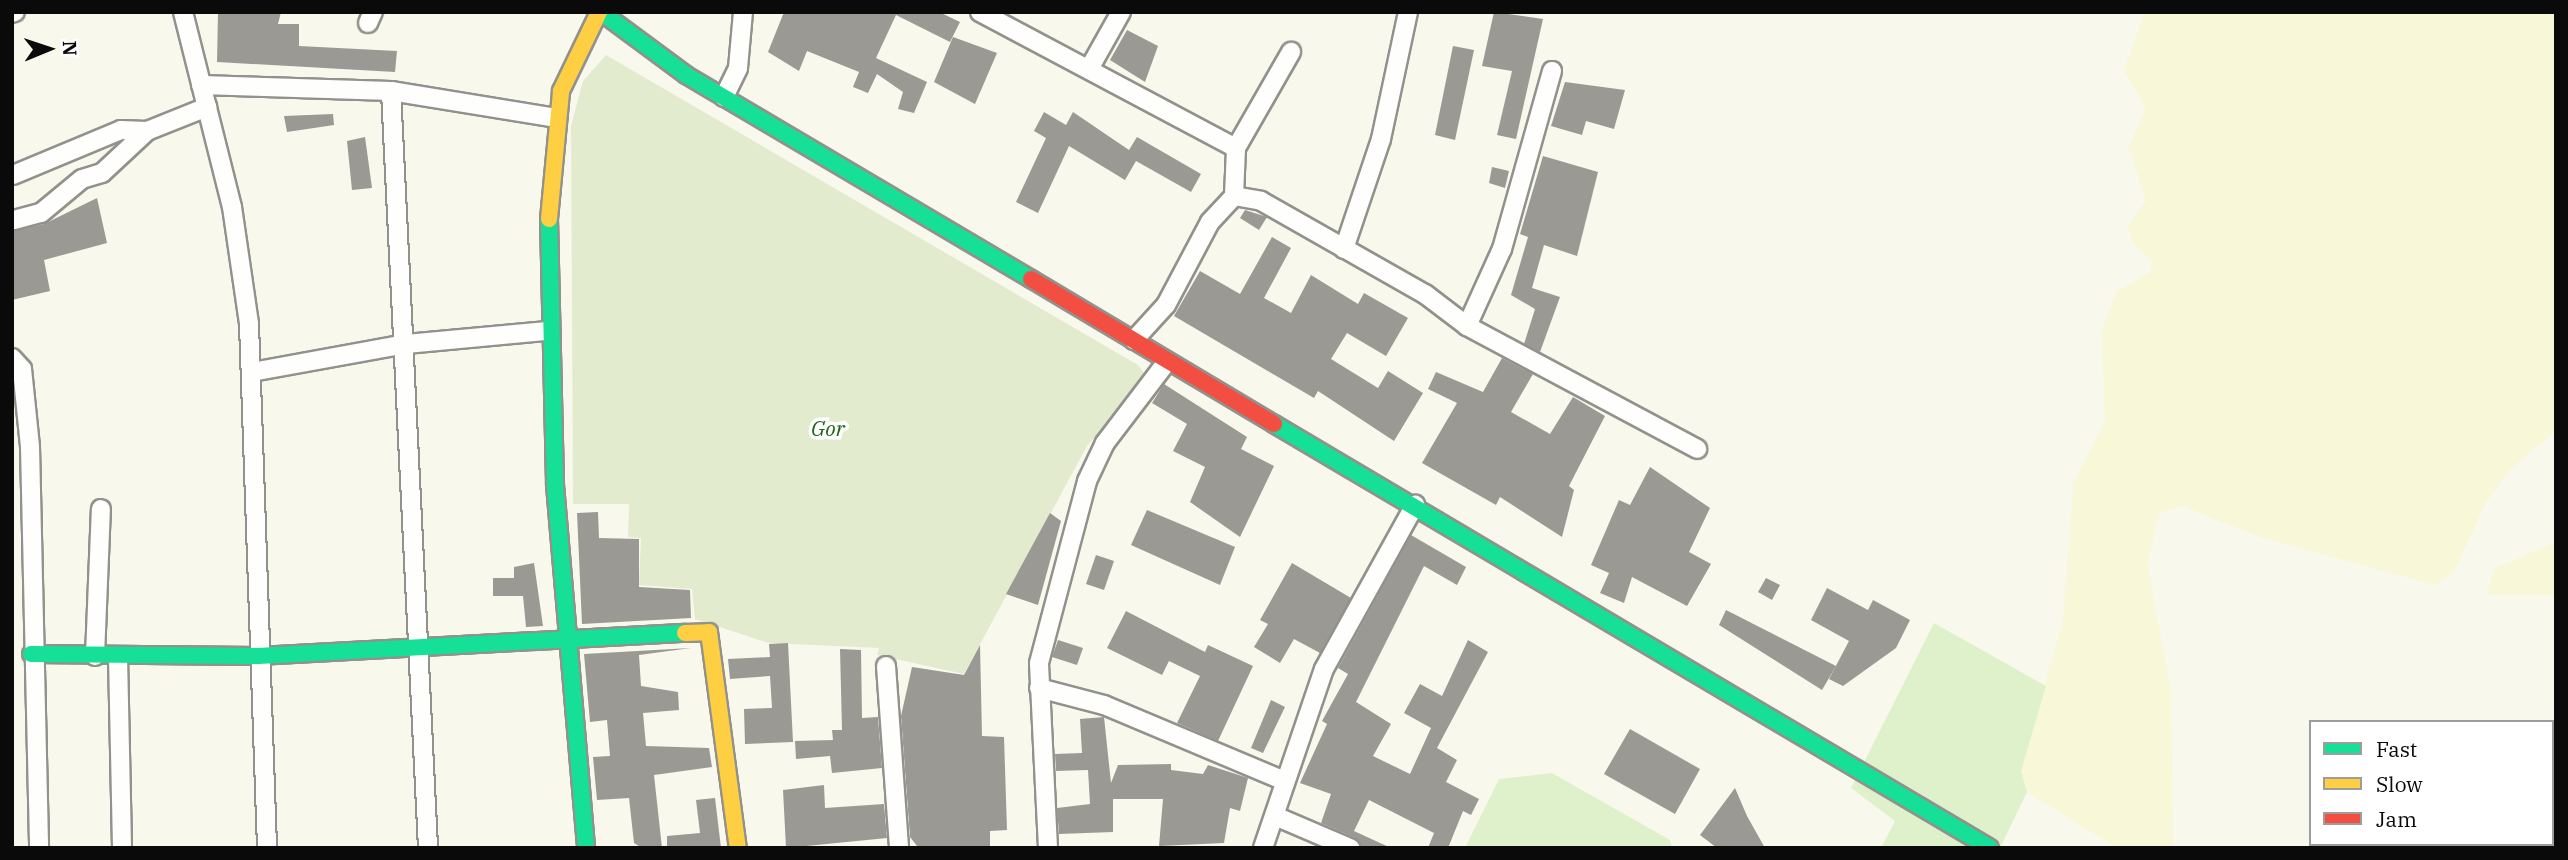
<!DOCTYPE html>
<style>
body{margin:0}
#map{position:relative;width:2568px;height:860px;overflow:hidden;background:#f9f8ec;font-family:"IBM Plex Serif",serif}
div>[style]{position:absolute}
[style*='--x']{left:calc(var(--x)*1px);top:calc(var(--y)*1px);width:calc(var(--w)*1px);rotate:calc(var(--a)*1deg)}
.farmland>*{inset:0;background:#f8f7d7}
.green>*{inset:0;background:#dff1ca}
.cemetery>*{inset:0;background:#e3ebcf}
.building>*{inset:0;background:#9b9993}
.roads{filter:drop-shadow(2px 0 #92918c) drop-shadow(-2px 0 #92918c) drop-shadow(0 2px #92918c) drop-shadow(0 -2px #92918c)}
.street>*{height:18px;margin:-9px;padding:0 9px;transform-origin:9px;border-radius:9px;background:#fefefc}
.fast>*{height:16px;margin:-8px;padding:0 8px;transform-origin:8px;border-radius:8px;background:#16e098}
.slow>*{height:16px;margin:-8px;padding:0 8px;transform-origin:8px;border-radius:8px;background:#ffcf43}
.jam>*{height:16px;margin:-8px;padding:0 8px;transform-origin:8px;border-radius:8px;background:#f24e42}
span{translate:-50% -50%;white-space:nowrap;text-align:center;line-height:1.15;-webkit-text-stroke:7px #fff;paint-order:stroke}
.park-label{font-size:21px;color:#226417;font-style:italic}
.frame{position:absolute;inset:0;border:14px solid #0a0a0a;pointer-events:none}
.legend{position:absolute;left:2309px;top:720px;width:245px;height:126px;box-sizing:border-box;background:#fff;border:2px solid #9d9d9d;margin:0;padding:9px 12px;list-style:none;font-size:21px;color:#0a0a0a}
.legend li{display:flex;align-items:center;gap:14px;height:35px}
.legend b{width:35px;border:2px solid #9d9d9d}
.north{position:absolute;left:14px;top:14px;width:70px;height:70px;-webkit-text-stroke:5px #fff;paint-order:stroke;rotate:88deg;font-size:19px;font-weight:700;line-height:28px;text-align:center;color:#0a0a0a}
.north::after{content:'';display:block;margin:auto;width:24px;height:32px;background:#0a0a0a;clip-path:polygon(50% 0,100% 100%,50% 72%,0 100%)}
</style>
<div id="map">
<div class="farmland">
<i style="clip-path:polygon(2145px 12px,2556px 12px,2556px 430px,2512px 468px,2486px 502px,2454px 572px,2435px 585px,2260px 537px,2182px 506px,2159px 513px,2147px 564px,2171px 692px,2173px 848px,2117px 848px,2027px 792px,2021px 771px,2063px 620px,2074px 482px,2105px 421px,2102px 330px,2117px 291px,2151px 272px,2152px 261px,2133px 244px,2128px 226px,2146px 201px,2129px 147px,2146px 108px,2124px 70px)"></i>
<i style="clip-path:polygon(2556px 542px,2556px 595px,2487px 595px,2495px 568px)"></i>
</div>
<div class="green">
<i style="clip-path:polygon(1934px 623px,2046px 686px,2021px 771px,2027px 792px,2000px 848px,1881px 848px,1895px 821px,1851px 788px)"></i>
<i style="clip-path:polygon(1552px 773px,1670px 840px,1672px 848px,1465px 848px,1499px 779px)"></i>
</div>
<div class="cemetery">
<i style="clip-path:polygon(606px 55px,1138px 365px,1147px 377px,1087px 446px,964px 674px,877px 655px,879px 648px,769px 643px,695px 619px,692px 589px,639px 585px,641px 538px,628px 537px,629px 504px,573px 504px,571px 126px,583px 81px)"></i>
</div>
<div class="building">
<i style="clip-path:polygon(218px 12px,281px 12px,278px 24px,299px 24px,299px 46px,397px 51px,395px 72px,217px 62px)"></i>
<i style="clip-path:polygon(784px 12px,939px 12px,960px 22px,950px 42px,896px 15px,876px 58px,927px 82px,914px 113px,898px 109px,903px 92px,877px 74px,868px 93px,853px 87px,859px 72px,807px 51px,799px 71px,768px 52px)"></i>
<i style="clip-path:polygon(1494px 12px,1543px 19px,1516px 139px,1497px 135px,1512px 71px,1482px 66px)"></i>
<i style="clip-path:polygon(1127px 30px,1158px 46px,1145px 82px,1110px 60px)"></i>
<i style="clip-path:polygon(953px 37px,997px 53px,975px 104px,934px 82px)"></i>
<i style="clip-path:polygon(1453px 46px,1474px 50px,1455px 140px,1435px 135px)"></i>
<i style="clip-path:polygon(1565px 82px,1625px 90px,1614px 129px,1586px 121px,1582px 135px,1551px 126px)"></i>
<i style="clip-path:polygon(1044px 112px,1066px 125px,1073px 112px,1129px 150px,1137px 137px,1201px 174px,1191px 192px,1136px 161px,1125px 180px,1069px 146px,1038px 213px,1016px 202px,1046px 138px,1034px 131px)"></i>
<i style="clip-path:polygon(333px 114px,334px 125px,287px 132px,284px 116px)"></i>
<i style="clip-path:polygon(365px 137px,372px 188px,352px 190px,347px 141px)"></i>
<i style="clip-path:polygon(1543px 156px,1598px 172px,1577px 256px,1544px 245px,1532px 288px,1560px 297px,1540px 352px,1524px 344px,1535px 309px,1511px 295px,1528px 237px,1520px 234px)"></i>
<i style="clip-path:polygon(1492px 167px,1509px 171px,1505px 188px,1489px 183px)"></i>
<i style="clip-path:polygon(97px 198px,107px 243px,44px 260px,50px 291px,12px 300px,12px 231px,44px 224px)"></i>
<i style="clip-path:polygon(1245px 210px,1267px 217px,1259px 230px,1240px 218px)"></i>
<i style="clip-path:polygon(1272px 237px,1291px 248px,1264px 298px,1291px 313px,1311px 275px,1358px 304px,1364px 293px,1408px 318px,1386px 356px,1347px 333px,1331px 359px,1378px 388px,1388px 371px,1423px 393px,1394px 441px,1318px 391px,1314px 398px,1174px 316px,1200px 271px,1240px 294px)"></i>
<i style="clip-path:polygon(1502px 358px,1533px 374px,1511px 412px,1550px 434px,1573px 397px,1605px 416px,1569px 486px,1574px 490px,1562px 537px,1500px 497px,1496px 505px,1422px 463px,1457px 403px,1428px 389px,1436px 372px,1483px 392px)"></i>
<i style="clip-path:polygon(1164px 384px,1247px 437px,1241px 449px,1274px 466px,1240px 537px,1190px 502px,1205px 467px,1173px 451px,1187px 424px,1152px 403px)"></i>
<i style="clip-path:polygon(1650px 467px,1710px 508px,1689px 552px,1711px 564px,1687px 606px,1632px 577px,1624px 603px,1600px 593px,1609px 573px,1591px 565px,1619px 500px,1630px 505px)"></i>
<i style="clip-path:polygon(1147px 510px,1235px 547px,1220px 585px,1131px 545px)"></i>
<i style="clip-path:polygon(598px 512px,599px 538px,639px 539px,639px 587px,690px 590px,691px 618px,582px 624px,577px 513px)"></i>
<i style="clip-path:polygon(1050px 513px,1061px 521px,1038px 605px,1006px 594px)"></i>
<i style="clip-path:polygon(1411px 535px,1466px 567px,1457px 585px,1424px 566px,1356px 702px,1391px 724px,1373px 756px,1410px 774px,1431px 728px,1404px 713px,1420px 684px,1442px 696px,1468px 640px,1488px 652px,1437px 748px,1457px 760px,1446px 782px,1479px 799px,1471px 815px,1463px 811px,1448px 848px,1428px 848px,1434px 833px,1369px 800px,1354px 831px,1391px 848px,1361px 848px,1355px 838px,1321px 823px,1331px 794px,1300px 783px,1327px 724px,1322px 721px,1348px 674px,1338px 668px)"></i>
<i style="clip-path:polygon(1096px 555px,1114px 561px,1104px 590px,1086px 584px)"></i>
<i style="clip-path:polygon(534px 563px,543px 626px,526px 627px,523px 596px,493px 596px,493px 578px,514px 578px,514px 567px)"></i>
<i style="clip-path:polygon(1292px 563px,1351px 598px,1320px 653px,1294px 639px,1280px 663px,1254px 647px,1268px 624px,1260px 620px)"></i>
<i style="clip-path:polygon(1766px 578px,1780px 585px,1772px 600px,1758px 592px)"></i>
<i style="clip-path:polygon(1827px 588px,1868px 610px,1873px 600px,1910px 620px,1896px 648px,1843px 686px,1829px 679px,1849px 641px,1811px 620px)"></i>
<i style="clip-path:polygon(1726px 610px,1836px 666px,1822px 690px,1719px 625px)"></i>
<i style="clip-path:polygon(1126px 611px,1205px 652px,1208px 645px,1253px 666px,1218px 741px,1177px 723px,1200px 676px,1169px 661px,1162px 675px,1107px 648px)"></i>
<i style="clip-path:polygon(1058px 640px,1083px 648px,1077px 665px,1052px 657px)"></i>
<i style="clip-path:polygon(788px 643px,793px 742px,745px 744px,744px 709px,772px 708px,770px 676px,730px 679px,728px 659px,770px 657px,769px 644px)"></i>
<i style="clip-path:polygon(980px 645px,982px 736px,1004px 737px,1007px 830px,990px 831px,990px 848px,917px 846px,910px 837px,901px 716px,912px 667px,964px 675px)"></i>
<i style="clip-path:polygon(691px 648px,639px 655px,641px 686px,678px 692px,679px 710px,643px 713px,646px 746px,709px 748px,712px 767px,654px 775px,662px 848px,642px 848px,634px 843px,629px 798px,597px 800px,593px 757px,610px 756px,607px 720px,590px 722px,584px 654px)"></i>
<i style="clip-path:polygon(840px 649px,861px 650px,862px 718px,878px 717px,882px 768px,832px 773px,830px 756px,796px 759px,795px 741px,833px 740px,832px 730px,842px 730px)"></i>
<i style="clip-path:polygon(1271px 700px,1285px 707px,1263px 753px,1251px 748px)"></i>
<i style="clip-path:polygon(1104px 717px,1111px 783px,1118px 765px,1171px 764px,1171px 770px,1203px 774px,1208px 765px,1248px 778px,1240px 811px,1230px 808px,1224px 843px,1159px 846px,1163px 799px,1113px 799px,1113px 832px,1059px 834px,1057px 808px,1090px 804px,1088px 770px,1056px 771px,1055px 754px,1082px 753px,1080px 719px)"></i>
<i style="clip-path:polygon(1630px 729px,1700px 769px,1675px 814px,1604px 774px)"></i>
<i style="clip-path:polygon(824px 785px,825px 808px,884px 804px,887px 838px,786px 848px,783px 790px)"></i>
<i style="clip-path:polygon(1735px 788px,1747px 816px,1765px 848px,1717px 848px,1700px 835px)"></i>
<i style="clip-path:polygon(715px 798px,721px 848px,667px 848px,667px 836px,700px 833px,696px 800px)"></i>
</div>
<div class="roads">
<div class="street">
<i style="--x:183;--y:12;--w:201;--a:75.9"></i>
<i style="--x:232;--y:207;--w:118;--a:81.7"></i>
<i style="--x:249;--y:324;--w:524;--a:88.03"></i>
<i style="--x:980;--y:12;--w:290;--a:28"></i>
<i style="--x:12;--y:13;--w:3;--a:-18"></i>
<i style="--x:368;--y:23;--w:12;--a:-66"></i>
<i style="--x:1089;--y:69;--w:65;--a:-60.7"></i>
<i style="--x:201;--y:85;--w:190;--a:1.8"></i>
<i style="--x:391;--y:91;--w:167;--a:9.3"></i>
<i style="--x:391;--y:91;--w:758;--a:87.2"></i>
<i style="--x:724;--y:97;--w:32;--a:-64"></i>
<i style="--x:738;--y:68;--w:56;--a:-84.9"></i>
<i style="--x:13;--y:175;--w:117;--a:-22.6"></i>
<i style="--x:121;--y:130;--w:26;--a:2"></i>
<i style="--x:1234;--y:196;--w:27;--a:10"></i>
<i style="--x:1261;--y:201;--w:189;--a:29.6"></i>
<i style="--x:1425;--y:294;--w:53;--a:37.3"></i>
<i style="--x:1467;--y:326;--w:261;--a:28.1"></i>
<i style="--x:14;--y:220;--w:28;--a:-15"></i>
<i style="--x:41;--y:213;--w:53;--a:-39.7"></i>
<i style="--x:82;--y:179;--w:21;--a:-17"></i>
<i style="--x:102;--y:173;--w:62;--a:-43"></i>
<i style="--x:147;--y:131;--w:65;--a:-21.8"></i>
<i style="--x:1344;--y:249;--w:116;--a:-71.4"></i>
<i style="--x:1381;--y:139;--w:130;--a:-78"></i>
<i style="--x:1467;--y:326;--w:85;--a:-65.6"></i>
<i style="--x:1502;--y:249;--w:185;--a:-74.3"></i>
<i style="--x:1134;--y:340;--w:47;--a:-47.6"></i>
<i style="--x:1166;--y:305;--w:94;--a:-62.1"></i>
<i style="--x:1210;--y:222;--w:35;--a:-47"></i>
<i style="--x:1234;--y:196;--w:48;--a:-87.6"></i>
<i style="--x:1236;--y:148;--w:111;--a:-60.2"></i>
<i style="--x:12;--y:358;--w:15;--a:48"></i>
<i style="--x:22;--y:369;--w:78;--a:84.1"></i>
<i style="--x:30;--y:447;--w:401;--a:88.7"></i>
<i style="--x:252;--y:372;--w:157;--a:-10.3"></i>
<i style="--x:406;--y:344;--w:142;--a:-5.3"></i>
<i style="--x:95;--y:656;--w:147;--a:-87.7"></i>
<i style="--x:118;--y:656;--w:192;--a:88.8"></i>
<i style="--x:886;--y:666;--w:182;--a:85.9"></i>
<i style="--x:1039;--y:688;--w:67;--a:14.7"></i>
<i style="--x:1104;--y:705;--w:196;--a:22.8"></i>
<i style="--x:1275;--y:816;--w:82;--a:23.1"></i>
<i style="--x:1048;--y:848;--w:185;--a:-92.8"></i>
<i style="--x:1039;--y:663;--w:188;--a:-75.2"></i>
<i style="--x:1087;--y:481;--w:42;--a:-64.7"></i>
<i style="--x:1105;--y:443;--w:101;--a:-52.7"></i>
<i style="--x:1263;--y:848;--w:189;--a:-71.2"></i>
<i style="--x:1324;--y:669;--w:188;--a:-61"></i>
</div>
<div class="fast">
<i style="--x:601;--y:12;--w:106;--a:36.5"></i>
<i style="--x:686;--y:75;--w:401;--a:30.6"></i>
<i style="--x:549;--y:219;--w:266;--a:88.7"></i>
<i style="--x:555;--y:485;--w:364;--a:85.1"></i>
<i style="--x:1274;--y:424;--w:832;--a:30.63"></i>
<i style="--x:31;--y:654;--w:227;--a:0.5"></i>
<i style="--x:258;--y:656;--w:428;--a:-3.1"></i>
</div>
<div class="slow">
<i style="--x:549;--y:219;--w:129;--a:-84.6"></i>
<i style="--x:561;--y:91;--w:88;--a:-64.3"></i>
<i style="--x:685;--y:633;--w:24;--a:-2"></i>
<i style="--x:709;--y:632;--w:218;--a:82.4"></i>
</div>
<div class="jam">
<i style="--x:1031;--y:279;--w:283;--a:30.8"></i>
</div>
</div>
<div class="park-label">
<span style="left:828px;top:428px">Gor</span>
</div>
<div class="frame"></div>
<ul class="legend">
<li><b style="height:9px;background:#16e098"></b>Fast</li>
<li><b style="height:9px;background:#ffcf43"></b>Slow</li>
<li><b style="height:9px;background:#f24e42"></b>Jam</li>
</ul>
<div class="north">N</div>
</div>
